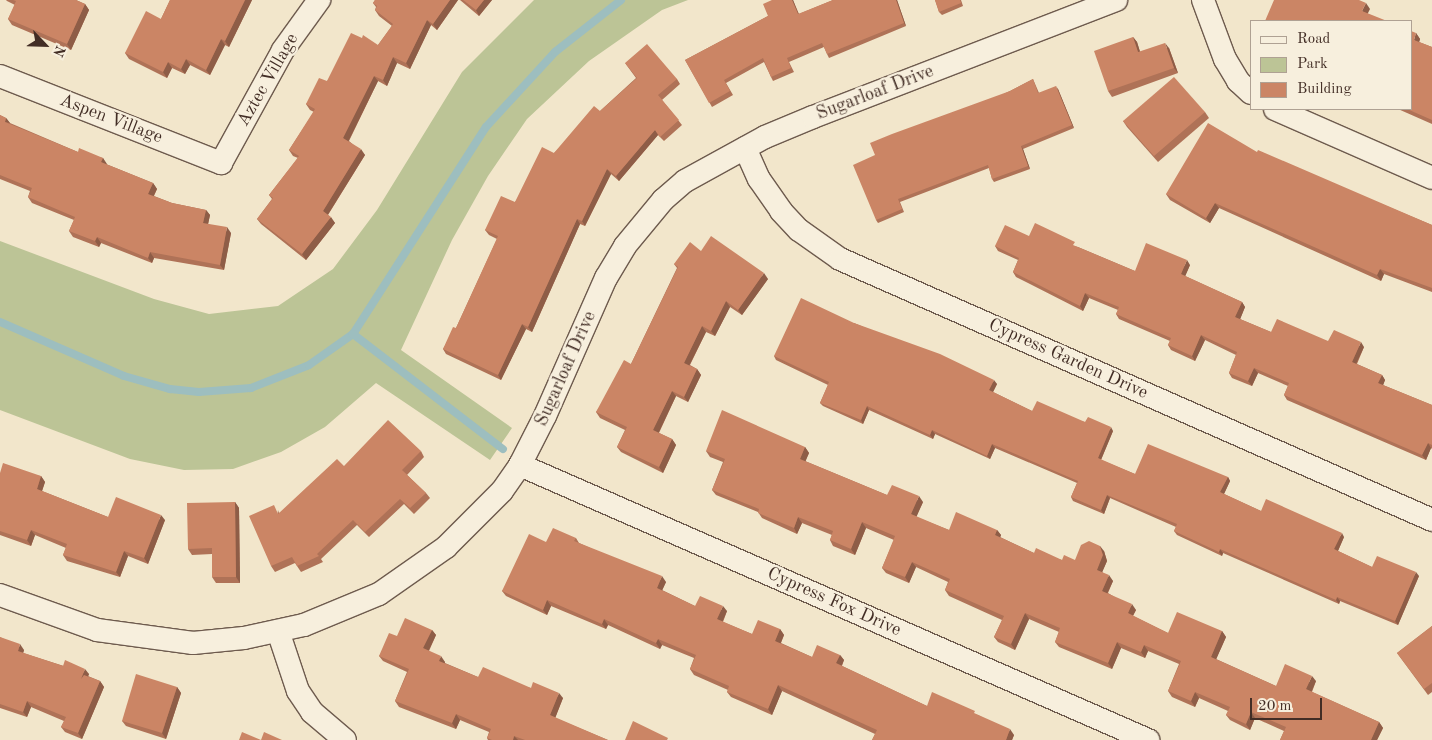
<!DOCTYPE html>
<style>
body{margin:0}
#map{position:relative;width:1432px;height:740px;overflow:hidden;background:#f2e6cb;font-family:"Old Standard TT",serif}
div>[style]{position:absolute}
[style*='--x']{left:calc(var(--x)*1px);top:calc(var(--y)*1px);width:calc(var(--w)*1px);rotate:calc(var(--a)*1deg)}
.green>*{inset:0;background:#bcc496}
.stream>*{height:8px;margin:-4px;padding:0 4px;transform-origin:4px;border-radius:4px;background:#9dbebf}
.roads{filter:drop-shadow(1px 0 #6e5b4e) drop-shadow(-1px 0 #6e5b4e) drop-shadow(0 1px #6e5b4e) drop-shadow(0 -1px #6e5b4e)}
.street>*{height:22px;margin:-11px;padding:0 11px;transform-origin:11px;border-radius:11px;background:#f7efdd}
.wall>*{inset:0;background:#af7257}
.shaded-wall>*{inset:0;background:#8e5d47}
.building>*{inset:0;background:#cb8565}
span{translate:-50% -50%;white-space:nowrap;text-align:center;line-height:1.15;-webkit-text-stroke:4.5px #f7efdd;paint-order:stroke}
.street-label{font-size:18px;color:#422d25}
.legend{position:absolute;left:1250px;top:20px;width:162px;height:90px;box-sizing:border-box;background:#f7efdd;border:1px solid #afa193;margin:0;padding:6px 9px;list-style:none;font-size:15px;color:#422d25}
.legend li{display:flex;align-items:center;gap:10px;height:25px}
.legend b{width:25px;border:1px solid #afa193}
.north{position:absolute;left:20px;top:20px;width:50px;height:50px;-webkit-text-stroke:4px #f7efdd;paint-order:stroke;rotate:114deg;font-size:14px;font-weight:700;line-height:20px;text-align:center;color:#422d25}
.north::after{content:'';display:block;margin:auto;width:18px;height:22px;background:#422d25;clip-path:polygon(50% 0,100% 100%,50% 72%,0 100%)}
.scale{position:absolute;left:1250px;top:698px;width:72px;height:22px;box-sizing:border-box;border:2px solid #422d25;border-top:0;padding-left:6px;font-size:15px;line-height:18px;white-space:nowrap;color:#422d25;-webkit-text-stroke:4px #f7efdd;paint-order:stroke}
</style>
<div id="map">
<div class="green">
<i style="clip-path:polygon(534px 0,688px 0,662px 10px,589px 61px,527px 119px,488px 176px,452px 240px,401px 350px,512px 428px,490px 460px,376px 383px,325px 427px,281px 452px,233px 469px,184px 470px,130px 459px,0 410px,0 241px,154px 299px,209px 314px,278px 306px,333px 269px,377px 210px,462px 72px)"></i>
</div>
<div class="stream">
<i style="--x:0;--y:322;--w:135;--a:23.5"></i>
<i style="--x:124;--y:376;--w:48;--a:15.8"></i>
<i style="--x:170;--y:389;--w:29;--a:6"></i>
<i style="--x:199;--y:392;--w:52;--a:-4.4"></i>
<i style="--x:251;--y:388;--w:62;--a:-21.6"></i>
<i style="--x:309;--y:365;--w:54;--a:-35.2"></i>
<i style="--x:353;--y:334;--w:246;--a:-57.3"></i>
<i style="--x:486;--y:127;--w:102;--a:-47.4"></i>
<i style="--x:555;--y:52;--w:84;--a:-38.2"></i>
<i style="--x:353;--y:334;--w:189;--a:37.5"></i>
</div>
<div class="roads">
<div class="street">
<i style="--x:1203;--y:0;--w:63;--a:69.6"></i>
<i style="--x:1225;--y:59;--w:26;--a:59"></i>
<i style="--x:1238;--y:81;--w:18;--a:43"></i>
<i style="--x:0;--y:76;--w:238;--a:21.5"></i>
<i style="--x:221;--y:163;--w:129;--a:-61.2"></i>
<i style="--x:283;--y:50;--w:62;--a:-54.2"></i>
<i style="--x:1275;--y:109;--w:171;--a:23.7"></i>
<i style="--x:745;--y:148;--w:34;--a:66"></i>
<i style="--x:759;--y:179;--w:39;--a:55"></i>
<i style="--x:781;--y:211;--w:26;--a:47"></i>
<i style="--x:799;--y:230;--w:50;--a:35.3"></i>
<i style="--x:840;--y:259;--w:647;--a:23.79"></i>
<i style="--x:520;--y:465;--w:686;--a:23.65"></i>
<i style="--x:0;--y:595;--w:103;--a:19.8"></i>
<i style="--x:97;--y:630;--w:97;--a:7.7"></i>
<i style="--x:193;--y:643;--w:51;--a:-5.6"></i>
<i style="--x:244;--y:638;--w:61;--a:-12.2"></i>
<i style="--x:304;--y:625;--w:81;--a:-22.5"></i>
<i style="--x:379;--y:594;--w:82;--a:-35"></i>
<i style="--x:446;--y:547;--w:79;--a:-45"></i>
<i style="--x:502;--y:491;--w:32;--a:-55"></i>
<i style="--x:520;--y:465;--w:55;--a:-63"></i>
<i style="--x:545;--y:416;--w:151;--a:-66.2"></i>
<i style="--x:606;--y:278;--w:37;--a:-59"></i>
<i style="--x:625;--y:246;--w:60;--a:-50.4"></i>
<i style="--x:663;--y:200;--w:29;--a:-41"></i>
<i style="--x:685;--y:181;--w:91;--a:-28.8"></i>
<i style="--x:765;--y:137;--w:52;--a:-22.6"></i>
<i style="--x:813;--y:117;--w:325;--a:-21.1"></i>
<i style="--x:278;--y:631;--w:63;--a:71.6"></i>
<i style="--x:298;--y:691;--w:25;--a:56"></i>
<i style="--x:312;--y:712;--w:43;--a:40.3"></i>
</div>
</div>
<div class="wall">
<i style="clip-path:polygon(6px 0,76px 0,85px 4px,89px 10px,71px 50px,12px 25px,8px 19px,15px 5px,7px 1px)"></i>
<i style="clip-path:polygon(170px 0,252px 0,229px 47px,225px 45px,210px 75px,190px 65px,185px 74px,172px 68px,167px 78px,129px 59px,125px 53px,161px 19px)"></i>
<i style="clip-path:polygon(375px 0,458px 0,437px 30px,431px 25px,410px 69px,397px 63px,387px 86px,378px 81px,349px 141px,365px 155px,328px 215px,335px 223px,306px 260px,261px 224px,257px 219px,272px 199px,269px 195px,298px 158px,293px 156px,289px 150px,314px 112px,310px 110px,306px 104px,327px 81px,378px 45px,392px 26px,379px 16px,375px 10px,376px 7px,373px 3px)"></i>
<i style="clip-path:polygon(460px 0,492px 0,479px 16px)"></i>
<i style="clip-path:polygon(772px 0,793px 0,799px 14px,833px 0,897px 0,906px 26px,829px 58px,827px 54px,824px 47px,789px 62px,794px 72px,773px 81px,771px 77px,764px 62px,726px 83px,733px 95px,712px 107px,685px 60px,768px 16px)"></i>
<i style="clip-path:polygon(935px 0,961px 0,963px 6px,942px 15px,939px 12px)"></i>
<i style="clip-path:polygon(1416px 33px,1420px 39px,1419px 42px,1432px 47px,1432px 124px,1398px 109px,1411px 109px)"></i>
<i style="clip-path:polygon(1133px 37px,1137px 42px,1140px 52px,1169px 48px,1178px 73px,1112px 97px,1108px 91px)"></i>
<i style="clip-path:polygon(625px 63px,677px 79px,680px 84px,662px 100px,682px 125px,664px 141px,658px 135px,619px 181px,611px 174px,585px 226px,580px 224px,532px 332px,526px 329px,501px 380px,446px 354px,443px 349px,456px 328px,497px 239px,489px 235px,485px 230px,515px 202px,554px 153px,600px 111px,636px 78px)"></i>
<i style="clip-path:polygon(1033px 79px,1039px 93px,1058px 89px,1074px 128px,1023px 149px,1030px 169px,994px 182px,992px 179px,989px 168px,900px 202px,904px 212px,878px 223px,876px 220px,875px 155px,1010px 91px)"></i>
<i style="clip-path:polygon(1205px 112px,1209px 118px,1158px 162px,1127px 127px,1123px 121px)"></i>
<i style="clip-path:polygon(0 115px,6px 118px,10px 123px,78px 152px,103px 158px,106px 164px,153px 183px,157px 189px,154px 196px,172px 203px,206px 210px,210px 215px,208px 224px,231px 233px,224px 270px,154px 258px,152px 263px,101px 243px,99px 247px,73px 237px,69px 231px,74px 220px,32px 203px,28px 197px,30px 191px,0 179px)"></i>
<i style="clip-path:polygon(1257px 152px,1432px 225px,1432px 292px,1384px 274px,1381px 281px,1219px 208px,1210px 223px,1170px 200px,1166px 194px)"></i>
<i style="clip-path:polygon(1029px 236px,1078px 247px,1135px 271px,1190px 265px,1185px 276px,1242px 302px,1245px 307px,1240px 319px,1271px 332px,1364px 347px,1357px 364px,1382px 375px,1385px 380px,1383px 385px,1432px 405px,1432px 449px,1431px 448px,1426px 460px,1287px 400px,1284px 395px,1288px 386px,1258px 373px,1252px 386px,1232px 378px,1229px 373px,1236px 355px,1205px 340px,1195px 361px,1171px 350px,1168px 345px,1170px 341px,1119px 319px,1116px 314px,1118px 310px,1089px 298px,1083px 311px,1016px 277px,1013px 272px,1018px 260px,998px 251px,995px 246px)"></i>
<i style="clip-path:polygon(701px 251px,768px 279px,742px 315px,730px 307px,715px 336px,706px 332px,690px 365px,697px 369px,701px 375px,688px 402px,676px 396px,659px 433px,672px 439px,676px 445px,663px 473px,621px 452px,617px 447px,625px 430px,600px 418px,596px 412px,631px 364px,677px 268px,674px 264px)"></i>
<i style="clip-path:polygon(854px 323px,997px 384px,993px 392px,1032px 411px,1085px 422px,1113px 431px,1101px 460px,1135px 474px,1228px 477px,1230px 481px,1224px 494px,1261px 511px,1344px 537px,1338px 551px,1372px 567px,1419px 576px,1398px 625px,1340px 601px,1339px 604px,1223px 553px,1222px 556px,1177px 535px,1174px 531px,1176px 527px,1110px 498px,1104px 514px,1073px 501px,1071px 497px,1077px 483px,995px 448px,990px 459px,935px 434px,933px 439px,869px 410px,863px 424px,823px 406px,820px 403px,828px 385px,776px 360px,774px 356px)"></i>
<i style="clip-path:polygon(805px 447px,809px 453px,805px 461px,887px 495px,923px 502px,916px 517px,949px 530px,997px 530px,1001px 535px,1000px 537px,1034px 553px,1062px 560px,1075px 560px,1104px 551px,1107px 561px,1102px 572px,1113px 581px,1108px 593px,1136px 610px,1133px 616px,1168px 633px,1222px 631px,1226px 637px,1216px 659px,1276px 686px,1316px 681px,1312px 692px,1379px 722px,1383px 728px,1377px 740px,1280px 740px,1284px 731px,1255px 718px,1250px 730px,1230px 720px,1226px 715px,1228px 711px,1199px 698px,1195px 707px,1172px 697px,1168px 691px,1179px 664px,1148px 651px,1145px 658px,1121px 648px,1112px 669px,1059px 647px,1055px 642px,1059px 632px,1029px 619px,1015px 650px,998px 642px,994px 637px,1002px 620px,949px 596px,945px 590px,948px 582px,916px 567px,909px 583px,886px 573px,882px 568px,894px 540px,866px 528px,855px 555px,833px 546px,830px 540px,832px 535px,802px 523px,797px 534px,762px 518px,758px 512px,716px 495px,712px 490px,723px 462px,710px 457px,706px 451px)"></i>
<i style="clip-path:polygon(421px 451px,424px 457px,407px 475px,426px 493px,430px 498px,414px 514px,404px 504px,369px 537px,357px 525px,321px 559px,323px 562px,301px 572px,295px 563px,275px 572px,271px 566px,278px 510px,279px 513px)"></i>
<i style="clip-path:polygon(0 473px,41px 476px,45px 482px,42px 491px,108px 517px,165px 520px,148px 564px,128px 556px,120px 577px,67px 561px,63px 555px,66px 548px,35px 535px,31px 546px,0 535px)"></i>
<i style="clip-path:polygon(235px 502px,239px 508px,240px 583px,216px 583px,212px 577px,212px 554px,192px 555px,188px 549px)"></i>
<i style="clip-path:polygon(576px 538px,579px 543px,666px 582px,662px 590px,695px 606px,727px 611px,723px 622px,752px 634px,780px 629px,784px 635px,781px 643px,812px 657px,840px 655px,844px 660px,842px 666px,927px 706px,978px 715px,1014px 735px,1012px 740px,872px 740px,875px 734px,782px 691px,772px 715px,731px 697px,727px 692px,728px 690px,694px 675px,690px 669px,694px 658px,662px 645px,660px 649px,608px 625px,606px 629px,551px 606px,547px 615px,506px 596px,502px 591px,546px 542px)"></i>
<i style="clip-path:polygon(1432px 626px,1432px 692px,1428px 695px,1397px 653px)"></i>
<i style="clip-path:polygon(432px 630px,436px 635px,429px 651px,445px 662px,445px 663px,478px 677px,531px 688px,563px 698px,555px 718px,608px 740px,488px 740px,487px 738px,489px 732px,460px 720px,456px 729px,399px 707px,395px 701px,407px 672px,383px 661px,379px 656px,397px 636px)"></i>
<i style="clip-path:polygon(0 637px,24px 650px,23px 653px,89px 674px,88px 676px,100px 681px,104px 687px,82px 739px,65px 732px,61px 727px,64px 721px,31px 707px,27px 717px,0 708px)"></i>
<i style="clip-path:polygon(177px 687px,181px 693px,166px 739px,126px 726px,122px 721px)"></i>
</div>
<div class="shaded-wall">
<i style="clip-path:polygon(245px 0,252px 0,229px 47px,225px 41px)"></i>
<i style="clip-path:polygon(450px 0,458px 0,437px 30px,433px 24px)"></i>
<i style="clip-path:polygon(484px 0,492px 0,479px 16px,476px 10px)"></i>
<i style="clip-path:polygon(792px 0,793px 0,800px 18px,798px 14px)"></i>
<i style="clip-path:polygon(896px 0,897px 0,906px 26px,904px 23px)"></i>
<i style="clip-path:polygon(1366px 3px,1370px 9px,1366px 17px,1362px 11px)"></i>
<i style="clip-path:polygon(85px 4px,89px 10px,71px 50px,67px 44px)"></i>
<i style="clip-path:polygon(427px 20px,431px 25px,410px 69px,406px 63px)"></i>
<i style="clip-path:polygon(1416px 33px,1420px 39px,1418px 46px,1414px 40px)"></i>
<i style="clip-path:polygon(1133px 37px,1137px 42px,1142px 58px,1138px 52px)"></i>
<i style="clip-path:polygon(221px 39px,225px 45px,210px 75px,206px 70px)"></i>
<i style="clip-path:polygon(1165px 43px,1169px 48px,1178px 73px,1174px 68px)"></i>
<i style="clip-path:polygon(393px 57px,397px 63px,387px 86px,383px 80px)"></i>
<i style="clip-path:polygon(186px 59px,190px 65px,185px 74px,181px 69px)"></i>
<i style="clip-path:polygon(168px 62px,172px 68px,167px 78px,163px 72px)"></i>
<i style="clip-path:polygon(374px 76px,378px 81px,347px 144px,343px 138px)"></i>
<i style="clip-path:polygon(1056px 86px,1058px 89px,1074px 128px,1072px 125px)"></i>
<i style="clip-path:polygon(6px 118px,10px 123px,5px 122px)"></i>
<i style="clip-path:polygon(655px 130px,658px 135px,619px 181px,616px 176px)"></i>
<i style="clip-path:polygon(1021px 146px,1023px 149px,1030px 169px,1028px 166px)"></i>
<i style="clip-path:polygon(361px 149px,365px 155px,327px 216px,323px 211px)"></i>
<i style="clip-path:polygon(103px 158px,107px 164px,105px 168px,101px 162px)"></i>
<i style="clip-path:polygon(607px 169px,611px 174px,585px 226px,582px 221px)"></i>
<i style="clip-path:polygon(153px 183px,157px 189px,152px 199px,148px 194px)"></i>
<i style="clip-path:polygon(1215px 203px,1219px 208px,1210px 223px,1206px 218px)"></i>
<i style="clip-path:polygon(206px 210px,210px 215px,207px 229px,203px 223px)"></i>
<i style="clip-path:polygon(331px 217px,335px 223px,306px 260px,302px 254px)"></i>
<i style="clip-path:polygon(577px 219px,580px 224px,532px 332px,528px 327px)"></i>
<i style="clip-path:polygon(227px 227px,231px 233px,224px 270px,220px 265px)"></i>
<i style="clip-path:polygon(97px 237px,101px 243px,99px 247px,95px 241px)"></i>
<i style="clip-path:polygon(150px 252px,154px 258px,152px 263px,148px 258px)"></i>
<i style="clip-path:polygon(1187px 260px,1190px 265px,1184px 279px,1181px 274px)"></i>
<i style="clip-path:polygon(1380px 269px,1384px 274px,1381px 281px,1377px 275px)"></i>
<i style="clip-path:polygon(764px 273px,768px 279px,742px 315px,738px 310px)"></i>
<i style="clip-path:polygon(1085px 293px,1089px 298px,1083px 311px,1080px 306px)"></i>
<i style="clip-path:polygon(726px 301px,730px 307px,715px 336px,711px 331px)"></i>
<i style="clip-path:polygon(1242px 302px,1245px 307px,1239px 322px,1235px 317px)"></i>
<i style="clip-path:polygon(522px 324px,526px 329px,501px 380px,498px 375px)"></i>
<i style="clip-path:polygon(702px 326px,706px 332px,688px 368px,684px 363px)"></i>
<i style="clip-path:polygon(1201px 335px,1205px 340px,1195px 361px,1192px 356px)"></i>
<i style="clip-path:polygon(1361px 342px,1364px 347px,1355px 366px,1352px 362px)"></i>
<i style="clip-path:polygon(1254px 368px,1258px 373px,1252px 386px,1248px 381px)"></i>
<i style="clip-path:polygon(697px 369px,701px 375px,688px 402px,684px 397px)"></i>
<i style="clip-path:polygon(1382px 375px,1385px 380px,1382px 388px,1378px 383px)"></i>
<i style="clip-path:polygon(994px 380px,997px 384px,992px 394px,989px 390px)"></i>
<i style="clip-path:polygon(672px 391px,676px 396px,657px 436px,653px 430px)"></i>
<i style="clip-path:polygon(867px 406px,869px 410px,863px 424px,861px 420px)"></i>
<i style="clip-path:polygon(1111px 427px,1113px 431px,1100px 462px,1098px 458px)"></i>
<i style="clip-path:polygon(932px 430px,935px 434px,933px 439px,930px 435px)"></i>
<i style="clip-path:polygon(672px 439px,676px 445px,663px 473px,659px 467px)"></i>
<i style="clip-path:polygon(1428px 443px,1431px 448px,1426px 460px,1422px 455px)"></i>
<i style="clip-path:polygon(992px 444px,995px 448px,990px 459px,987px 456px)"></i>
<i style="clip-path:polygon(805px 447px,809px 453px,804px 465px,800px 459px)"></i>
<i style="clip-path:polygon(41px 476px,45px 482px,41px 494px,37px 489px)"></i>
<i style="clip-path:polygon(1228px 477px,1230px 481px,1223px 496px,1220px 492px)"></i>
<i style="clip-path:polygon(1107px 495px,1110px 498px,1104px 514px,1101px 510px)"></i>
<i style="clip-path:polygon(919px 496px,923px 502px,915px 520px,911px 514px)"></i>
<i style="clip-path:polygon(235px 502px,239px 508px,240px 583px,236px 577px)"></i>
<i style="clip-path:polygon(161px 515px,165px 520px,148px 564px,144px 558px)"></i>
<i style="clip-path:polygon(798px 517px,802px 523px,797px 534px,794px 528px)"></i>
<i style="clip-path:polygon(862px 522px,866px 528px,855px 555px,851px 549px)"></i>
<i style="clip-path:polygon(31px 530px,35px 535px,31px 546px,27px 540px)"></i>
<i style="clip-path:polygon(997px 530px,1001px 535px,999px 541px,995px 535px)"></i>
<i style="clip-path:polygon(1342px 533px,1344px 537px,1337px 553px,1334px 549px)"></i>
<i style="clip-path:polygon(1100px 546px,1104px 551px,1107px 561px,1101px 575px,1097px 570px)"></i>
<i style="clip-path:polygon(1220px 549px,1223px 553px,1222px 556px,1219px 552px)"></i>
<i style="clip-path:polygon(124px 551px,128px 556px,120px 577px,116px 572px)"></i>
<i style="clip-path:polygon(912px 562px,916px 567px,909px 583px,905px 577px)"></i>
<i style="clip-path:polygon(1416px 572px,1419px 576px,1398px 625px,1395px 621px)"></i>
<i style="clip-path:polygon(1109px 575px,1113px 581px,1106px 596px,1102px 591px)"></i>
<i style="clip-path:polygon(662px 576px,666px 582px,661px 593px,657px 588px)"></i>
<i style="clip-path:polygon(1337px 597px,1340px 601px,1339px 604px,1336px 600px)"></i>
<i style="clip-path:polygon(547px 600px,551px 606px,547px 615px,543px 610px)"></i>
<i style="clip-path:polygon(1132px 604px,1136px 610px,1131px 619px,1128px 613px)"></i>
<i style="clip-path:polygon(723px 606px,727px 611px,721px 625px,717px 619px)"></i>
<i style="clip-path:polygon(1025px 613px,1029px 619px,1015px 650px,1011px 644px)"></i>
<i style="clip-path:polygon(604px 619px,608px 625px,606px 629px,602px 624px)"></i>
<i style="clip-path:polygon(780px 629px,784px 635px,779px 647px,775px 641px)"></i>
<i style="clip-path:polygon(432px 630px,436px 635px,427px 654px,423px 648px)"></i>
<i style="clip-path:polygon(1222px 631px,1226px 637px,1215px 662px,1211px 657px)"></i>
<i style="clip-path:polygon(658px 639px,662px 645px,660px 649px,656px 643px)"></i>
<i style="clip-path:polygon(1117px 642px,1121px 648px,1112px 669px,1108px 663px)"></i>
<i style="clip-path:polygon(20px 644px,24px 650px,22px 657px,18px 651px)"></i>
<i style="clip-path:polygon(1144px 645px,1148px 651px,1145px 658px,1141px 652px)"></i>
<i style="clip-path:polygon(840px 655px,844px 660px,840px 669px,836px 663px)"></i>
<i style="clip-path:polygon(441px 656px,445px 662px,443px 666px,439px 661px)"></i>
<i style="clip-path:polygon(85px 669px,89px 674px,85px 685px,81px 679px)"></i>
<i style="clip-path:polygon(1312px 676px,1316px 681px,1310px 695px,1306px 689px)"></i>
<i style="clip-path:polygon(100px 681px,104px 687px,82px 739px,78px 733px)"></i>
<i style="clip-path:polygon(778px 685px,782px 691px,772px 715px,768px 709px)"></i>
<i style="clip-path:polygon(177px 687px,181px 693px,166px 739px,162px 733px)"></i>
<i style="clip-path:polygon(1195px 692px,1199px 698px,1195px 707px,1191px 701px)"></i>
<i style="clip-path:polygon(559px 693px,563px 698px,554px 721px,550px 715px)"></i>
<i style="clip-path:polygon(27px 701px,31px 707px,27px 717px,23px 712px)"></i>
<i style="clip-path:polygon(1251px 712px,1255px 718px,1250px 730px,1246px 724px)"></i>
<i style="clip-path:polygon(456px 714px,460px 720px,456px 729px,452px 723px)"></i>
<i style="clip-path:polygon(1379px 722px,1383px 728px,1377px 740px,1371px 740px)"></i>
<i style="clip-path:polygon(1010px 729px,1014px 735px,1012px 740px,1006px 740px)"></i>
<i style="clip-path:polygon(514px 736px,518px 740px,513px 740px)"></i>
</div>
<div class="building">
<i style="clip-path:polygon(13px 0,76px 0,85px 4px,67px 44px,8px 19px,16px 1px)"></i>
<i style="clip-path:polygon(170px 0,245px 0,225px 41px,221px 39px,206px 70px,186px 59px,181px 69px,168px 62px,163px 72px,125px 53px,146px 11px,161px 19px)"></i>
<i style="clip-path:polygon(375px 0,450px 0,433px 24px,427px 20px,406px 63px,393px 57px,383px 80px,374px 76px,343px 138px,361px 149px,323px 211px,331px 217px,302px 254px,257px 219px,273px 198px,269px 195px,299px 156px,289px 150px,315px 109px,306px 104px,319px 78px,327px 81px,351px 33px,362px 38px,363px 35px,378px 45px,393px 24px,375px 10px,377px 6px,373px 3px)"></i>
<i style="clip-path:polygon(463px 0,484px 0,476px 10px)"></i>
<i style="clip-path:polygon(772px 0,792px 0,798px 14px,833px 0,896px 0,904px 23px,827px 54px,822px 43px,787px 58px,791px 68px,771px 77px,763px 58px,724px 80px,730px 91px,709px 103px,685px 60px,768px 16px,763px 4px)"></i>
<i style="clip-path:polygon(935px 0,960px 0,961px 3px,939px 12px)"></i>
<i style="clip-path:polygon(1274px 0,1359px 0,1366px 3px,1362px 11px,1387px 21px,1265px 21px)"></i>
<i style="clip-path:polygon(1411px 31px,1416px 33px,1414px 40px,1432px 47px,1432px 120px,1407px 109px,1411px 109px)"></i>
<i style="clip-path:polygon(1133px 37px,1138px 52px,1165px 43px,1174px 68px,1108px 91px,1094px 51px)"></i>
<i style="clip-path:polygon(647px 44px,677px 79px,658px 95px,679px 120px,660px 137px,655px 130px,616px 176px,607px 169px,582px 221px,577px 219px,528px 327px,522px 324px,498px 375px,443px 349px,453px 327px,456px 328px,498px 236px,485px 230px,501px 196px,515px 202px,542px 147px,554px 153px,594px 106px,600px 111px,637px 78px,625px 63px)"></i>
<i style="clip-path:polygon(1174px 77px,1205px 112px,1154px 156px,1123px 121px)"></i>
<i style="clip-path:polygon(1033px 79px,1038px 93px,1056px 86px,1072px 125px,1021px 146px,1028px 166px,992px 179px,988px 165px,898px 199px,902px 209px,876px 220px,853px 165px,875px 155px,870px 143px,892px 134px,1010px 91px)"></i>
<i style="clip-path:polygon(0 115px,6px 118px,5px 122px,78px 152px,79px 148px,103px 158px,101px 162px,153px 183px,148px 194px,172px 203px,206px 210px,203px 223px,227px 227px,220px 265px,150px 252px,148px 258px,97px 237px,95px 241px,69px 231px,75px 217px,28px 197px,32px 188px,0 175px)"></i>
<i style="clip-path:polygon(1208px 123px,1257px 152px,1258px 150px,1432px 225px,1432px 288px,1380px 269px,1377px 275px,1215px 203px,1206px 218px,1166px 194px)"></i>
<i style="clip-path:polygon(1035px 223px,1075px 242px,1073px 245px,1135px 271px,1146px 243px,1187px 260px,1181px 274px,1242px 302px,1235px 317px,1271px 332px,1277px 319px,1328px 341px,1334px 330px,1361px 342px,1352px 362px,1382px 375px,1378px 383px,1432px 405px,1432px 445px,1428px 443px,1422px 455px,1284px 395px,1289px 383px,1254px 368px,1248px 381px,1229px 373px,1237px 352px,1201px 335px,1192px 356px,1168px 345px,1171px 338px,1116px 314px,1119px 307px,1085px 293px,1080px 306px,1013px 272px,1019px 258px,995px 246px,1005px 225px,1029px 236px)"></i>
<i style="clip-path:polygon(711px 236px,764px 273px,738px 310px,726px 301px,711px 331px,702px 326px,684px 363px,697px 369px,684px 397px,672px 391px,653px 430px,672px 439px,659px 467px,617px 447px,627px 427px,596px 412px,624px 360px,631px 364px,678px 267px,674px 264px,690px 242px,701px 251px)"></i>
<i style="clip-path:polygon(801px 298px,854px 323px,940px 354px,994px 380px,989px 390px,1032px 411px,1037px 401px,1085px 422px,1088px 417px,1111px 427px,1098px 458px,1135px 474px,1148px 444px,1228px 477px,1220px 492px,1261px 511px,1266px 499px,1342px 533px,1334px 549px,1372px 567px,1377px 556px,1416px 572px,1395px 621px,1337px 597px,1336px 600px,1220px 549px,1219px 552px,1174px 531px,1177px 524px,1107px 495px,1101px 510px,1071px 497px,1078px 481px,992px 444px,987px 456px,932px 430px,930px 435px,867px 406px,861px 420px,820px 403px,829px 382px,774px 356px)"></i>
<i style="clip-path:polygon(722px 410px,805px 447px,800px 459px,887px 495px,892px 485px,919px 496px,911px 514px,949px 530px,956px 512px,997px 530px,995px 535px,1034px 553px,1036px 548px,1062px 560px,1064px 555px,1075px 560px,1081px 545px,1089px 541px,1100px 546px,1103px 555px,1097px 570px,1109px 575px,1102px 591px,1132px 604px,1128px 613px,1168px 633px,1177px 612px,1222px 631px,1211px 657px,1276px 686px,1285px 664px,1312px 676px,1306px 689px,1379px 722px,1371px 740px,1280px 740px,1286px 727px,1251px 712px,1246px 724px,1226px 715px,1230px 707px,1195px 692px,1191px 701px,1168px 691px,1181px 661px,1144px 645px,1141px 652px,1117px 642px,1108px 663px,1055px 642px,1060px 628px,1025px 613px,1011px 644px,994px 637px,1004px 616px,945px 590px,950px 579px,912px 562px,905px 577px,882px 568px,895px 536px,862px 522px,851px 549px,830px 540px,833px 531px,798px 517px,794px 528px,758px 513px,759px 509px,712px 490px,725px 459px,706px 451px)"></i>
<i style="clip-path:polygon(388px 420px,421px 451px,402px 470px,426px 493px,410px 508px,400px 499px,365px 532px,353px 520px,317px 554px,319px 556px,297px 566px,292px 557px,271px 566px,249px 516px,274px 505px,278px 514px,337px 459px,344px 466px)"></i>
<i style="clip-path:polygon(3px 463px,41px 476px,37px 489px,108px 517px,116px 497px,161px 515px,144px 558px,124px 551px,116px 572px,63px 555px,67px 544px,31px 530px,27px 540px,0 531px,0 473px)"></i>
<i style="clip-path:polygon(235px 502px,236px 577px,212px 577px,212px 548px,188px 549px,187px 503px)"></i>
<i style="clip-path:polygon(553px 528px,576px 538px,574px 541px,662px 576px,657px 588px,695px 606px,700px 596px,723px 606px,717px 619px,752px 634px,758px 620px,780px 629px,775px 641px,812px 657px,817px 645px,840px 655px,836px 663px,927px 706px,932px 692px,975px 711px,974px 713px,1010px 729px,1006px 740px,872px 740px,877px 730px,778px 685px,768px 709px,727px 692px,729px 686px,690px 669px,696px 655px,658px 639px,656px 643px,604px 619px,602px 624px,547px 600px,543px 610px,502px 591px,529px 534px,546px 542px)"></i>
<i style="clip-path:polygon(405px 618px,432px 630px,423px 648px,441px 656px,439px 661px,478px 677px,483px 667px,531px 688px,533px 682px,559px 693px,550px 715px,608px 740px,525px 740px,514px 736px,513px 740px,492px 740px,487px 738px,491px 729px,456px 714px,452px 723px,395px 701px,409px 669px,379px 656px,389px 633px,397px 636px)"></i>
<i style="clip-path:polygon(1432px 626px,1432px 683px,1424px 689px,1397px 653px)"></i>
<i style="clip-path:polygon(0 637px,20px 644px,18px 651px,63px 666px,65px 660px,85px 669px,81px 679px,84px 675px,100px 681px,78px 733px,61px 727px,66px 717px,27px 701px,23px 712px,0 704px)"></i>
<i style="clip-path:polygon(136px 674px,177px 687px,162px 733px,122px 721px)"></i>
<i style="clip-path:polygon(633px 721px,668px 738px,667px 740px,625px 740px)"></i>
<i style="clip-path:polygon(242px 732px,261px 740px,264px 732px,282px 740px,239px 740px)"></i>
</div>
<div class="street-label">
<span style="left:268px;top:80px;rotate:-60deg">Aztec Village</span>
<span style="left:875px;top:93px;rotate:-21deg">Sugarloaf Drive</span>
<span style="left:111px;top:119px;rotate:21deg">Aspen Village</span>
<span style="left:1068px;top:359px;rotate:24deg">Cypress Garden Drive</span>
<span style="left:566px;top:369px;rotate:-66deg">Sugarloaf Drive</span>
<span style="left:834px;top:602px;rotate:24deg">Cypress Fox Drive</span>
</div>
<ul class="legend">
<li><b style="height:6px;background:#f7efdd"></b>Road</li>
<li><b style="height:14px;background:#bcc496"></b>Park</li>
<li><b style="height:14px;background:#cb8565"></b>Building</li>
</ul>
<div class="north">N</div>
<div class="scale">20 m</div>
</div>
